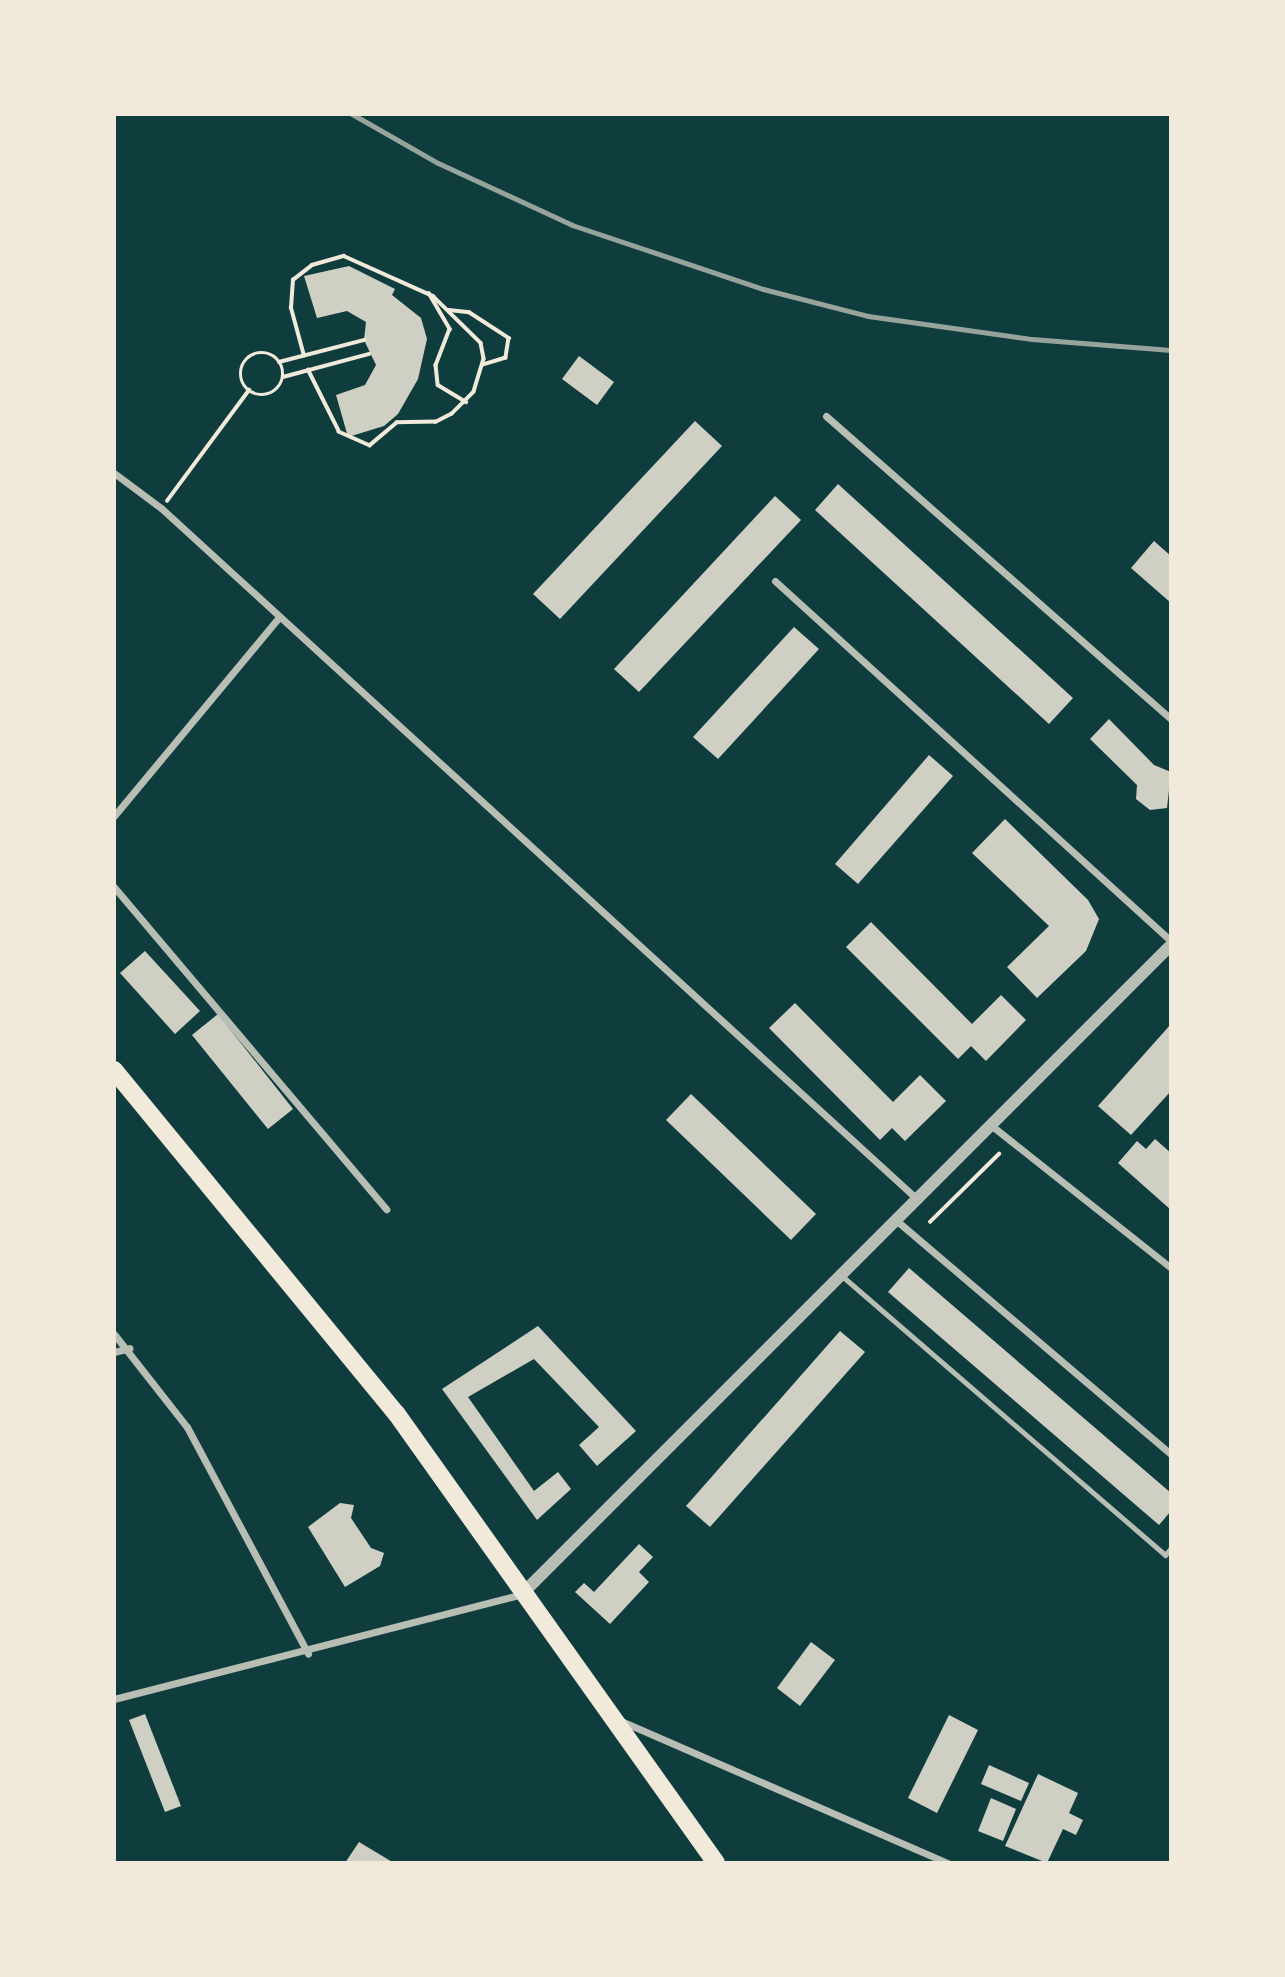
<!DOCTYPE html>
<style>
body{margin:0}
#map{position:relative;width:1285px;height:1977px;overflow:hidden;background:#0f3d3e;font-family:"DM Sans",sans-serif}
div>[style]{position:absolute}
[style*='--x']{left:calc(var(--x)*1px);top:calc(var(--y)*1px);width:calc(var(--w)*1px);rotate:calc(var(--a)*1deg)}
.building>*{inset:0;background:#cfcfc3}
.path>*{height:3.5px;margin:-1.75px;padding:0 1.75px;transform-origin:1.75px;border-radius:1.75px;background:#f1e9da}
.path>.ring{margin:-1.75px;padding:0;box-sizing:content-box;background:none;border:3.5px solid #f1e9da;border-radius:50%}
.service>*{height:5px;margin:-2.5px;padding:0 2.5px;transform-origin:2.5px;border-radius:2.5px;background:#b8beb3}
.minor>*{height:7px;margin:-3.5px;padding:0 3.5px;transform-origin:3.5px;border-radius:3.5px;background:#b8beb3}
.tertiary>*{height:12px;margin:-6px;padding:0 6px;transform-origin:6px;border-radius:6px;background:#b8beb3}
.primary>*{height:18px;margin:-9px;padding:0 9px;transform-origin:9px;border-radius:9px;background:#f1e9da}
.rail>*{height:5px;margin:-2.5px;padding:0 2.5px;transform-origin:2.5px;border-radius:2.5px;background:#97a49c}
span{translate:-50% -50%;white-space:nowrap;text-align:center;line-height:1.15;-webkit-text-stroke:7px #f1e9da;paint-order:stroke}
.frame{position:absolute;inset:0;border:116px solid #f1e9da;pointer-events:none}
</style>
<div id="map">
<div class="building">
<i style="clip-path:polygon(349px 266px,395px 289px,392px 295px,421px 318px,427px 339px,418px 379px,398px 414px,384px 426px,348px 437px,336px 395px,365px 385px,376px 365px,364px 340px,366px 322px,347px 311px,317px 318px,304px 276px)"></i>
<i style="clip-path:polygon(579px 356px,614px 382px,597px 405px,562px 379px)"></i>
<i style="clip-path:polygon(695px 421px,722px 446px,560px 619px,533px 594px)"></i>
<i style="clip-path:polygon(838px 484px,1073px 698px,1049px 724px,815px 510px)"></i>
<i style="clip-path:polygon(775px 496px,801px 520px,639px 692px,614px 669px)"></i>
<i style="clip-path:polygon(1154px 541px,1171px 556px,1171px 603px,1131px 568px)"></i>
<i style="clip-path:polygon(794px 627px,819px 649px,718px 759px,693px 737px)"></i>
<i style="clip-path:polygon(1109px 719px,1154px 765px,1171px 772px,1167px 808px,1150px 810px,1136px 799px,1137px 785px,1090px 739px)"></i>
<i style="clip-path:polygon(929px 755px,953px 776px,858px 884px,835px 864px)"></i>
<i style="clip-path:polygon(1005px 819px,1088px 900px,1099px 919px,1086px 951px,1037px 998px,1007px 967px,1049px 926px,972px 853px)"></i>
<i style="clip-path:polygon(871px 922px,972px 1024px,1001px 995px,1026px 1020px,986px 1061px,971px 1046px,958px 1059px,846px 947px)"></i>
<i style="clip-path:polygon(145px 951px,200px 1011px,175px 1034px,120px 973px)"></i>
<i style="clip-path:polygon(795px 1003px,893px 1102px,920px 1075px,946px 1101px,905px 1141px,892px 1128px,880px 1140px,769px 1028px)"></i>
<i style="clip-path:polygon(218px 1014px,293px 1109px,268px 1129px,192px 1035px)"></i>
<i style="clip-path:polygon(1171px 1024px,1171px 1091px,1131px 1135px,1098px 1106px)"></i>
<i style="clip-path:polygon(691px 1094px,816px 1214px,791px 1240px,666px 1120px)"></i>
<i style="clip-path:polygon(1155px 1139px,1171px 1153px,1171px 1210px,1118px 1163px,1137px 1141px,1146px 1149px)"></i>
<i style="clip-path:polygon(909px 1268px,1171px 1493px,1171px 1511px,1159px 1525px,888px 1292px)"></i>
<i style="clip-path:polygon(538px 1326px,636px 1431px,597px 1466px,579px 1445px,599px 1427px,534px 1359px,468px 1397px,534px 1491px,558px 1472px,571px 1489px,537px 1520px,442px 1389px)"></i>
<i style="clip-path:polygon(840px 1331px,865px 1352px,710px 1527px,686px 1506px)"></i>
<i style="clip-path:polygon(340px 1503px,354px 1505px,351px 1518px,371px 1548px,384px 1553px,380px 1566px,345px 1587px,308px 1527px)"></i>
<i style="clip-path:polygon(639px 1544px,653px 1557px,639px 1572px,649px 1582px,610px 1624px,575px 1592px,584px 1583px,594px 1592px)"></i>
<i style="clip-path:polygon(811px 1642px,835px 1660px,800px 1706px,777px 1688px)"></i>
<i style="clip-path:polygon(145px 1714px,181px 1806px,165px 1812px,129px 1720px)"></i>
<i style="clip-path:polygon(949px 1715px,978px 1730px,937px 1813px,908px 1798px)"></i>
<i style="clip-path:polygon(989px 1765px,1029px 1783px,1021px 1801px,981px 1784px)"></i>
<i style="clip-path:polygon(1038px 1774px,1078px 1793px,1069px 1813px,1083px 1820px,1076px 1835px,1063px 1829px,1047px 1863px,1005px 1846px)"></i>
<i style="clip-path:polygon(991px 1798px,1016px 1809px,1003px 1841px,978px 1831px)"></i>
<i style="clip-path:polygon(359px 1842px,394px 1863px,345px 1863px)"></i>
</div>
<div class="path">
<i style="--x:429;--y:293;--w:42;--a:59.7"></i>
<i style="--x:450;--y:329;--w:39;--a:111"></i>
<i style="--x:436;--y:365;--w:20;--a:84"></i>
<i style="--x:438;--y:385;--w:33;--a:31"></i>
<i style="--x:449;--y:310;--w:20;--a:6"></i>
<i style="--x:469;--y:312;--w:48;--a:33"></i>
<i style="--x:509;--y:338;--w:20;--a:99"></i>
<i style="--x:506;--y:358;--w:24;--a:163"></i>
<i class="ring" style="left:241px;top:353px;width:38.5px;height:38.5px"></i>
<i style="--x:304;--y:356;--w:50;--a:-105.2"></i>
<i style="--x:291;--y:308;--w:28;--a:-86"></i>
<i style="--x:293;--y:280;--w:24;--a:-38"></i>
<i style="--x:312;--y:265;--w:33;--a:-16"></i>
<i style="--x:344;--y:256;--w:98;--a:24.2"></i>
<i style="--x:433;--y:296;--w:67;--a:44.4"></i>
<i style="--x:481;--y:343;--w:16;--a:79"></i>
<i style="--x:484;--y:359;--w:34;--a:107"></i>
<i style="--x:474;--y:392;--w:31;--a:135"></i>
<i style="--x:452;--y:414;--w:18;--a:153"></i>
<i style="--x:436;--y:422;--w:39;--a:179"></i>
<i style="--x:397;--y:423;--w:35;--a:140"></i>
<i style="--x:370;--y:446;--w:34;--a:-156"></i>
<i style="--x:339;--y:432;--w:69;--a:-116.6"></i>
<i style="--x:279;--y:362;--w:88;--a:-14.5"></i>
<i style="--x:283;--y:377;--w:89;--a:-15"></i>
<i style="--x:167;--y:501;--w:138;--a:-53.5"></i>
<i style="--x:930;--y:1222;--w:97;--a:-44.6"></i>
</div>
<div class="service">
<i style="--x:842;--y:1276;--w:427;--a:40.8"></i>
<i style="--x:1165;--y:1555;--w:9;--a:-49"></i>
</div>
<div class="minor">
<i style="--x:826;--y:416;--w:459;--a:41.3"></i>
<i style="--x:114;--y:473;--w:59;--a:36.7"></i>
<i style="--x:161;--y:508;--w:1026;--a:42.43"></i>
<i style="--x:775;--y:581;--w:535;--a:42.27"></i>
<i style="--x:114;--y:816;--w:255;--a:-50.3"></i>
<i style="--x:114;--y:887;--w:422;--a:49.8"></i>
<i style="--x:992;--y:1126;--w:228;--a:38.4"></i>
<i style="--x:897;--y:1221;--w:360;--a:40.4"></i>
<i style="--x:114;--y:1334;--w:118;--a:51.9"></i>
<i style="--x:187;--y:1427;--w:257;--a:61.9"></i>
<i style="--x:114;--y:1352;--w:16;--a:-14"></i>
<i style="--x:114;--y:1699;--w:421;--a:-14.4"></i>
<i style="--x:621;--y:1721;--w:357;--a:23.5"></i>
</div>
<div class="tertiary">
<i style="--x:522;--y:1594;--w:918;--a:-45"></i>
</div>
<div class="primary">
<i style="--x:114;--y:1070;--w:444;--a:50.6"></i>
<i style="--x:396;--y:1413;--w:552;--a:54.58"></i>
</div>
<div class="rail">
<i style="--x:352;--y:114;--w:99;--a:29.7"></i>
<i style="--x:438;--y:163;--w:148;--a:24.8"></i>
<i style="--x:572;--y:225;--w:201;--a:18.5"></i>
<i style="--x:763;--y:289;--w:108;--a:14.4"></i>
<i style="--x:868;--y:316;--w:166;--a:8"></i>
<i style="--x:1032;--y:339;--w:139;--a:4.5"></i>
</div>
<div class="frame"></div>
</div>
